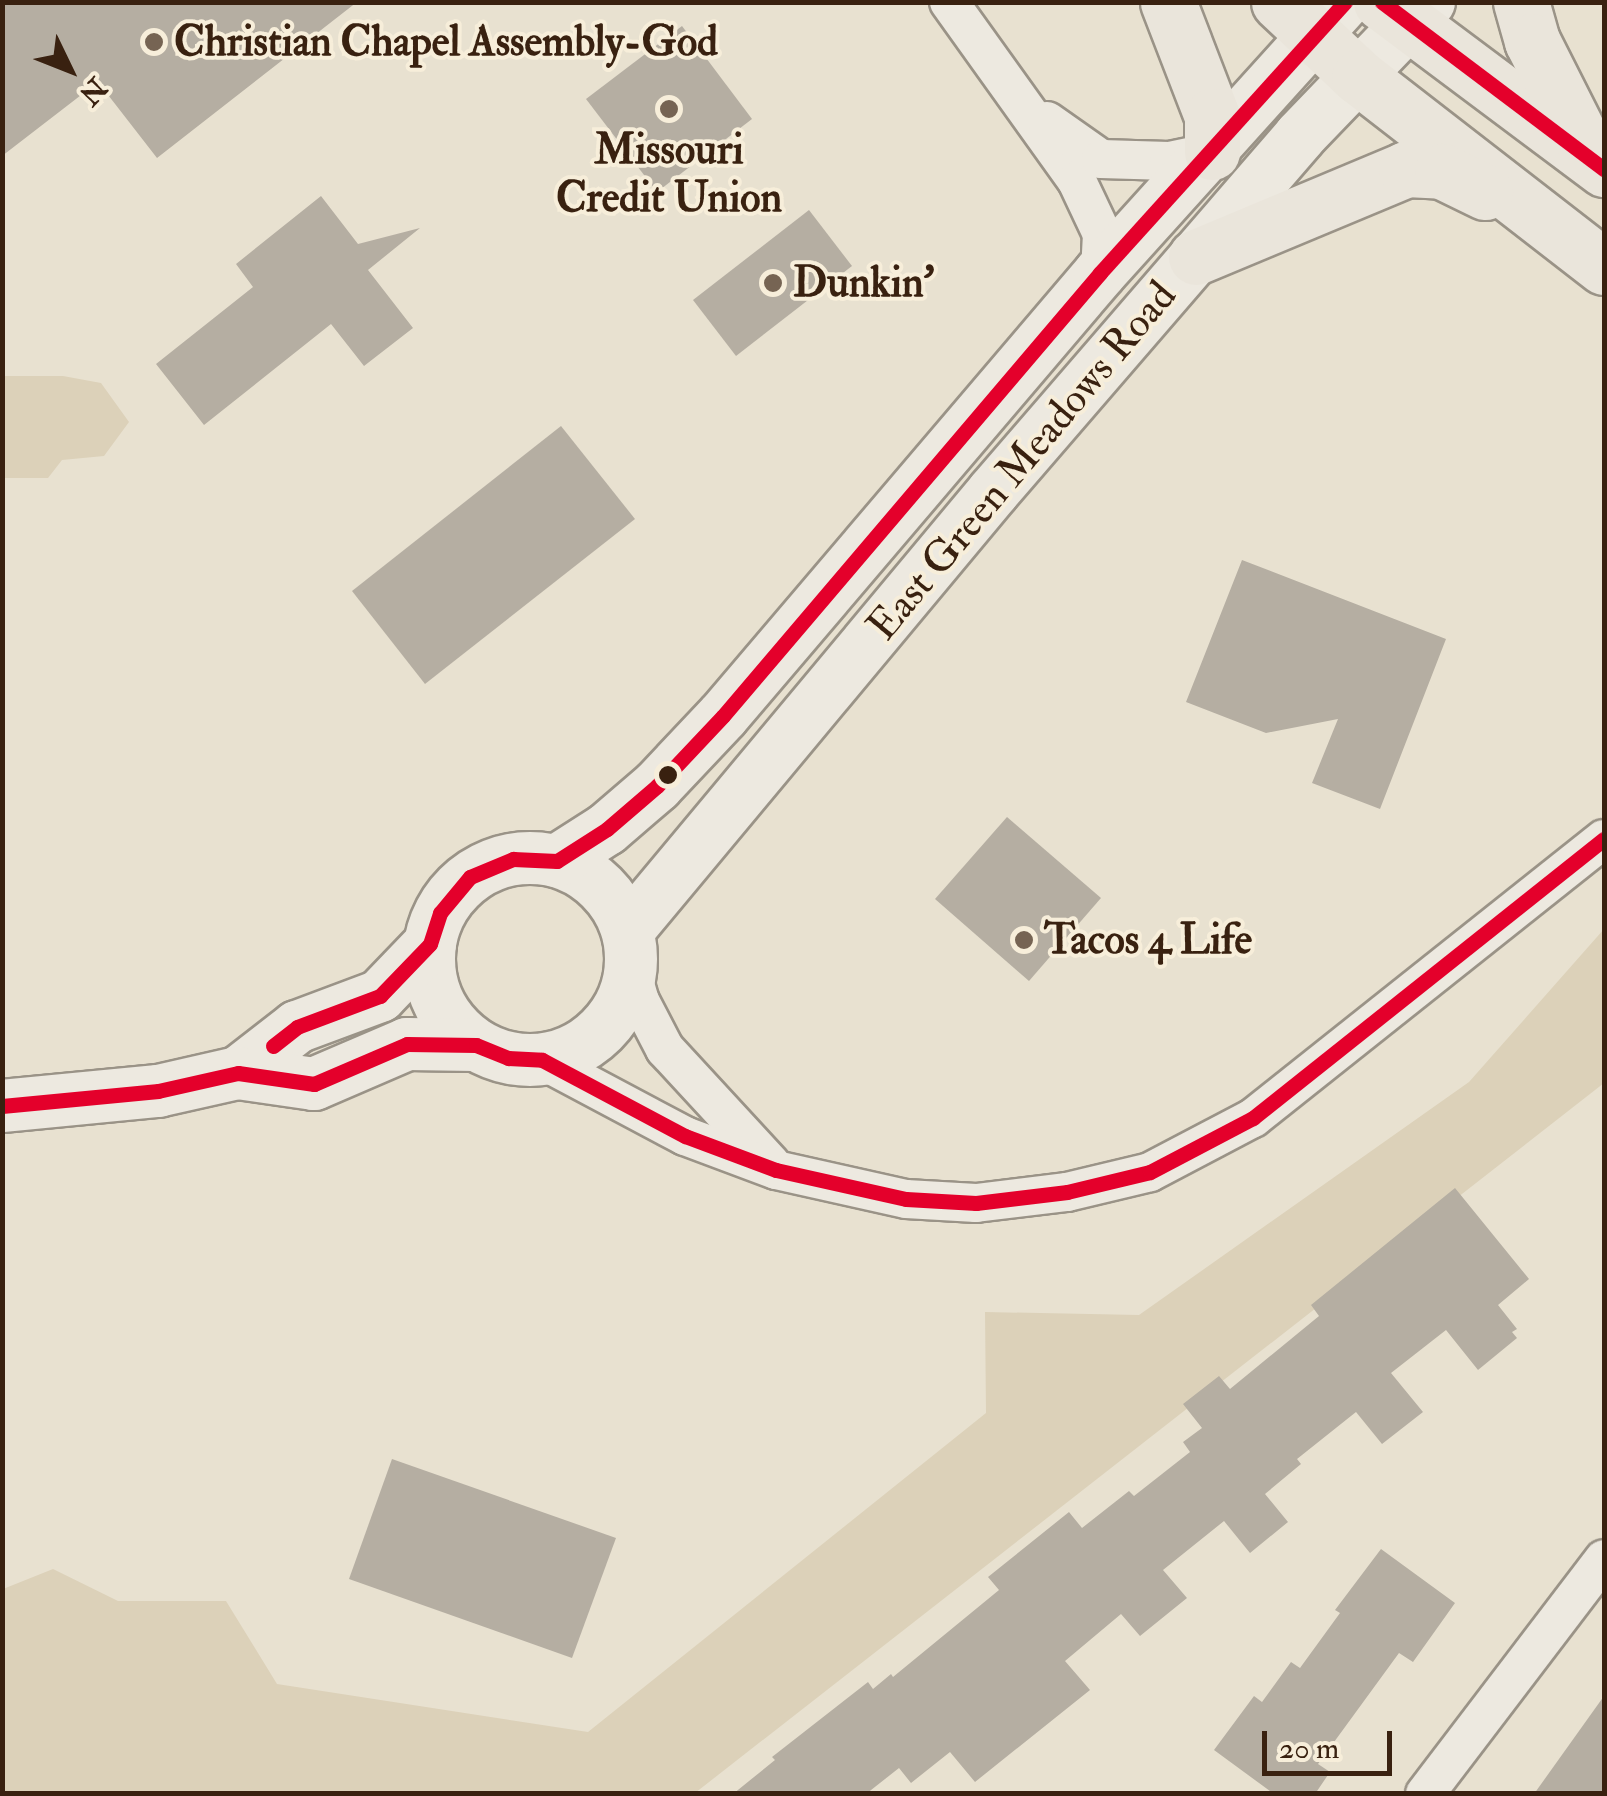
<!DOCTYPE html>
<style>
body{margin:0}
#map{position:relative;width:1607px;height:1796px;overflow:hidden;background:#e8e1d0;font-family:"IM FELL Double Pica",serif}
div>[style]{position:absolute}
[style*='--x']{left:calc(var(--x)*1px);top:calc(var(--y)*1px);width:calc(var(--w)*1px);rotate:calc(var(--a)*1deg)}
.green>*{inset:0;background:#dcd1b9}
.building>*{inset:0;background:#b5aea2}
.roads{filter:drop-shadow(2px 0 #9a9387) drop-shadow(-2px 0 #9a9387) drop-shadow(0 2px #9a9387) drop-shadow(0 -2px #9a9387)}
.street>*{height:38px;margin:-19px;padding:0 19px;transform-origin:19px;border-radius:19px;background:#ede9e0}
.secondary>*{height:52px;margin:-26px;padding:0 26px;transform-origin:26px;border-radius:26px;background:#ede9e0}
.secondary>.ring{margin:-26px;padding:0;box-sizing:content-box;background:none;border:52px solid #ede9e0;border-radius:50%}
.primary>*{height:55px;margin:-27.5px;padding:0 27.5px;transform-origin:27.5px;border-radius:27.5px;background:#eae5db}
.bus-1>*{height:15px;margin:-7.5px;padding:0 7.5px;transform-origin:7.5px;border-radius:7.5px;background:#e4002b}
.dots>*{width:28px;height:28px;translate:-50% -50%;box-sizing:border-box;border:5px solid #f7eeda;border-radius:50%}
span{translate:-50% -50%;white-space:nowrap;text-align:center;line-height:1.15;-webkit-text-stroke:8px #f7eeda;paint-order:stroke}
.poi-label{font-size:42px;color:#392110;font-weight:700}
.left{translate:0 -50%;text-align:left}
.street-label{font-size:42px;color:#392110}
.frame{position:absolute;inset:0;border:5px solid #392110;pointer-events:none}
.north{position:absolute;left:20px;top:20px;width:100px;height:100px;-webkit-text-stroke:8px #f7eeda;paint-order:stroke;rotate:133deg;font-size:28px;font-weight:700;line-height:40px;text-align:center;color:#392110}
.north::after{content:'';display:block;margin:auto;width:35px;height:45px;background:#392110;clip-path:polygon(50% 0,100% 100%,50% 72%,0 100%)}
.scale{position:absolute;left:1262px;top:1731px;width:130px;height:45px;box-sizing:border-box;border:5px solid #392110;border-top:0;padding-left:12px;font-size:30px;line-height:35px;white-space:nowrap;color:#392110;-webkit-text-stroke:8px #f7eeda;paint-order:stroke}
</style>
<div id="map">
<div class="green">
<i style="clip-path:polygon(2px 376px,63px 376px,101px 383px,129px 422px,104px 456px,62px 460px,48px 478px,3px 478px)"></i>
<i style="clip-path:polygon(1604px 929px,1604px 1083px,695px 1793px,3px 1794px,3px 1589px,53px 1569px,118px 1601px,226px 1601px,277px 1684px,588px 1732px,986px 1413px,985px 1312px,1139px 1315px,1469px 1082px)"></i>
</div>
<div class="building">
<i style="clip-path:polygon(2px 2px,357px 2px,157px 158px,98px 82px,2px 156px)"></i>
<i style="clip-path:polygon(682px 26px,752px 119px,657px 192px,586px 99px)"></i>
<i style="clip-path:polygon(321px 196px,358px 244px,420px 228px,368px 270px,413px 328px,364px 366px,331px 324px,204px 425px,156px 364px,253px 287px,236px 264px)"></i>
<i style="clip-path:polygon(809px 210px,852px 266px,736px 356px,693px 300px)"></i>
<i style="clip-path:polygon(561px 426px,635px 519px,425px 684px,352px 591px)"></i>
<i style="clip-path:polygon(1242px 560px,1446px 639px,1380px 809px,1312px 783px,1338px 719px,1266px 733px,1186px 702px)"></i>
<i style="clip-path:polygon(1007px 817px,1101px 898px,1029px 981px,935px 899px)"></i>
<i style="clip-path:polygon(1455px 1188px,1529px 1279px,1498px 1305px,1517px 1329px,1512px 1332px,1517px 1338px,1478px 1370px,1446px 1330px,1391px 1373px,1423px 1412px,1382px 1444px,1356px 1412px,1297px 1459px,1301px 1464px,1265px 1494px,1288px 1522px,1250px 1553px,1224px 1521px,1163px 1570px,1187px 1598px,1140px 1636px,1121px 1614px,1065px 1661px,1090px 1690px,975px 1782px,950px 1752px,911px 1783px,899px 1768px,866px 1794px,733px 1794px,775px 1760px,772px 1757px,868px 1682px,873px 1689px,891px 1674px,893px 1677px,999px 1590px,988px 1577px,1069px 1512px,1082px 1528px,1129px 1491px,1134px 1496px,1190px 1452px,1183px 1442px,1202px 1428px,1183px 1404px,1219px 1376px,1230px 1389px,1319px 1316px,1311px 1305px)"></i>
<i style="clip-path:polygon(392px 1459px,616px 1538px,572px 1658px,349px 1579px)"></i>
<i style="clip-path:polygon(1381px 1549px,1455px 1603px,1413px 1662px,1399px 1653px,1318px 1764px,1330px 1772px,1315px 1794px,1274px 1794px,1214px 1750px,1254px 1696px,1262px 1702px,1291px 1662px,1300px 1668px,1340px 1613px,1335px 1610px)"></i>
<i style="clip-path:polygon(1604px 1696px,1604px 1794px,1534px 1794px)"></i>
</div>
<div class="roads">
<div class="street">
<i style="--x:949;--y:2;--w:220;--a:54.4"></i>
<i style="--x:1077;--y:181;--w:59;--a:64.7"></i>
<i style="--x:1102;--y:234;--w:39;--a:93"></i>
<i style="--x:1047;--y:121;--w:66;--a:35.1"></i>
<i style="--x:1101;--y:159;--w:68;--a:1.7"></i>
<i style="--x:1169;--y:161;--w:44;--a:-11.8"></i>
<i style="--x:631;--y:970;--w:32;--a:74"></i>
<i style="--x:640;--y:1001;--w:54;--a:62.5"></i>
<i style="--x:665;--y:1049;--w:156;--a:47.3"></i>
<i style="--x:542;--y:1060;--w:162;--a:28"></i>
<i style="--x:685;--y:1136;--w:97;--a:20.5"></i>
<i style="--x:776;--y:1170;--w:133;--a:12.6"></i>
<i style="--x:906;--y:1199;--w:70;--a:3.3"></i>
<i style="--x:976;--y:1203;--w:92;--a:-6.9"></i>
<i style="--x:1067;--y:1192;--w:85;--a:-13.5"></i>
<i style="--x:1150;--y:1172;--w:116;--a:-27.7"></i>
<i style="--x:1253;--y:1118;--w:448;--a:-38.5"></i>
<i style="--x:1425;--y:1794;--w:295;--a:-52.7"></i>
</div>
<div class="secondary">
<i class="ring" style="left:429px;top:858px;width:150px;height:150px"></i>
<i style="--x:557;--y:861;--w:59;--a:-32.6"></i>
<i style="--x:607;--y:829;--w:66;--a:-40.7"></i>
<i style="--x:657;--y:786;--w:96;--a:-46.7"></i>
<i style="--x:723;--y:716;--w:582;--a:-49.6"></i>
<i style="--x:1100;--y:273;--w:365;--a:-47.9"></i>
<i style="--x:628;--y:930;--w:570;--a:-50.19"></i>
<i style="--x:993;--y:492;--w:470;--a:-49.2"></i>
<i style="--x:1300;--y:136;--w:186;--a:-46.1"></i>
<i style="--x:238;--y:1073;--w:75;--a:-37.9"></i>
<i style="--x:297;--y:1027;--w:89;--a:-20.5"></i>
<i style="--x:380;--y:996;--w:72;--a:-46.1"></i>
<i style="--x:2;--y:1106;--w:157;--a:-5.5"></i>
<i style="--x:158;--y:1091;--w:82;--a:-12.7"></i>
<i style="--x:238;--y:1073;--w:77;--a:8.2"></i>
<i style="--x:314;--y:1084;--w:101;--a:-23.3"></i>
<i style="--x:407;--y:1044;--w:69;--a:0.8"></i>
</div>
<div class="primary">
<i style="--x:1168;--y:2;--w:122;--a:68.9"></i>
<i style="--x:1212;--y:116;--w:36;--a:90"></i>
<i style="--x:1279;--y:2;--w:110;--a:43.2"></i>
<i style="--x:1359;--y:77;--w:310;--a:37.8"></i>
<i style="--x:1381;--y:2;--w:279;--a:36.8"></i>
<i style="--x:1521;--y:2;--w:41;--a:74.2"></i>
<i style="--x:1532;--y:41;--w:124;--a:63.2"></i>
<i style="--x:1196;--y:257;--w:228;--a:-22.7"></i>
<i style="--x:1406;--y:169;--w:36;--a:3"></i>
<i style="--x:1442;--y:171;--w:48;--a:26"></i>
</div>
</div>
<div class="bus-1">
<i style="--x:1382;--y:2;--w:278;--a:37"></i>
<i style="--x:273;--y:1046;--w:31;--a:-38"></i>
<i style="--x:297;--y:1027;--w:89;--a:-20.5"></i>
<i style="--x:380;--y:996;--w:72;--a:-46.1"></i>
<i style="--x:430;--y:944;--w:33;--a:-72"></i>
<i style="--x:440;--y:913;--w:47;--a:-50.2"></i>
<i style="--x:470;--y:877;--w:47;--a:-22.7"></i>
<i style="--x:513;--y:859;--w:44;--a:2.6"></i>
<i style="--x:557;--y:861;--w:59;--a:-32.6"></i>
<i style="--x:607;--y:829;--w:66;--a:-40.7"></i>
<i style="--x:657;--y:786;--w:96;--a:-46.7"></i>
<i style="--x:723;--y:716;--w:582;--a:-49.6"></i>
<i style="--x:1100;--y:273;--w:365;--a:-47.9"></i>
<i style="--x:2;--y:1106;--w:157;--a:-5.5"></i>
<i style="--x:158;--y:1091;--w:82;--a:-12.7"></i>
<i style="--x:238;--y:1073;--w:77;--a:8.2"></i>
<i style="--x:314;--y:1084;--w:101;--a:-23.3"></i>
<i style="--x:407;--y:1044;--w:69;--a:0.8"></i>
<i style="--x:476;--y:1045;--w:35;--a:22"></i>
<i style="--x:508;--y:1058;--w:34;--a:3"></i>
<i style="--x:542;--y:1060;--w:162;--a:28"></i>
<i style="--x:685;--y:1136;--w:97;--a:20.5"></i>
<i style="--x:776;--y:1170;--w:133;--a:12.6"></i>
<i style="--x:906;--y:1199;--w:70;--a:3.3"></i>
<i style="--x:976;--y:1203;--w:92;--a:-6.9"></i>
<i style="--x:1067;--y:1192;--w:85;--a:-13.5"></i>
<i style="--x:1150;--y:1172;--w:116;--a:-27.7"></i>
<i style="--x:1253;--y:1118;--w:448;--a:-38.5"></i>
</div>
<div class="dots">
<i style="left:154px;top:42px;background:#766453"></i>
<i style="left:669px;top:109px;background:#766453"></i>
<i style="left:773px;top:283px;background:#766453"></i>
<i style="left:668px;top:775px;background:#392110"></i>
<i style="left:1024px;top:940px;background:#766453"></i>
</div>
<div class="poi-label">
<span class="left" style="left:174px;top:42px">Christian Chapel Assembly-God</span>
<span style="left:669px;top:174px">Missouri<br>Credit Union</span>
<span class="left" style="left:793px;top:283px">Dunkin'</span>
<span class="left" style="left:1044px;top:940px">Tacos 4 Life</span>
</div>
<div class="street-label">
<span style="left:1022px;top:461px;rotate:-50deg">East Green Meadows Road</span>
</div>
<div class="frame"></div>
<div class="north">N</div>
<div class="scale">20 m</div>
</div>
